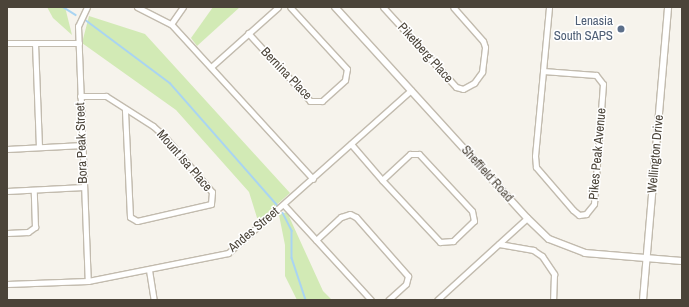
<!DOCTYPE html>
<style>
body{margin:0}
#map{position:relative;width:689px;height:307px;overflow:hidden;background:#f6f3ec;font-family:"Archivo Narrow",sans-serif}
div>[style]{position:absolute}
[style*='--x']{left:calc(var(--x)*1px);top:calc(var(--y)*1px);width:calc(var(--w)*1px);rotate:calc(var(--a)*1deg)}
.green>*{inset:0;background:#d2eab5}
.stream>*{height:1.5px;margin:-0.75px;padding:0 0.75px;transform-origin:0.75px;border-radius:0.75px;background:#a9d4f2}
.roads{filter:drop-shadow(1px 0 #c2bbae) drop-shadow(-1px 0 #c2bbae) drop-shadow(0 1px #c2bbae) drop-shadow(0 -1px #c2bbae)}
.minor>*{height:5px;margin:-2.5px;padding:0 2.5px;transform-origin:2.5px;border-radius:2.5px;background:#fff}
.tertiary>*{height:6px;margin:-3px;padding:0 3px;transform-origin:3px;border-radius:3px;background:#fff}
.dots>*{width:11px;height:11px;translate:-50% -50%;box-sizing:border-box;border:2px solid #fff;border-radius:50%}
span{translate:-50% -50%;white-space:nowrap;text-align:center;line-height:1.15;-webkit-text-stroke:3px #fff;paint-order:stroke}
.service-label{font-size:13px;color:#4e5e75}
.right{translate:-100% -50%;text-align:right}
.street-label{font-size:13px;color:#4b4439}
.frame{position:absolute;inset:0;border:8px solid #4b4439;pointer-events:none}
</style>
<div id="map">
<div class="green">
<i style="clip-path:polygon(47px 7px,65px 7px,72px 35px,53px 18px)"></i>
<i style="clip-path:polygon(213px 7px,240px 7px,197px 46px,191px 38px)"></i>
<i style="clip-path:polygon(89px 16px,145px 34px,290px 193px,258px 221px,249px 192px,176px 110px,82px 43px)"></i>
<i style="clip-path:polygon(287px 212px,323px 291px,332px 300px,297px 300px,285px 276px,285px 245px,279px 215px)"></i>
</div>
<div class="stream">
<i style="--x:63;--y:7;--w:15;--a:32"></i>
<i style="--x:83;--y:18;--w:109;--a:36.8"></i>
<i style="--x:170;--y:83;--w:162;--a:48.7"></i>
<i style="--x:283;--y:213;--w:20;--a:63"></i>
<i style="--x:292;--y:231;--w:27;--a:90"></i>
<i style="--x:292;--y:258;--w:44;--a:71.6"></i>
</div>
<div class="roads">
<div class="minor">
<i style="--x:87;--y:7;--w:21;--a:115"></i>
<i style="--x:78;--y:26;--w:255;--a:87.8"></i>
<i style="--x:137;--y:7;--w:38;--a:27"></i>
<i style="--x:171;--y:24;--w:210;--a:47.5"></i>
<i style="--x:383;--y:7;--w:108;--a:47.6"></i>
<i style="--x:456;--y:87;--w:7;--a:16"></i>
<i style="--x:463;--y:89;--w:13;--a:-29"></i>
<i style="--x:474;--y:83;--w:14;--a:-54"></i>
<i style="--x:482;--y:72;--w:25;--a:-83"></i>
<i style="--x:485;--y:47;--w:6;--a:-108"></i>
<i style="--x:483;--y:41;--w:45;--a:-131.4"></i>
<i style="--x:171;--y:24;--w:21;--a:-55"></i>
<i style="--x:248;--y:33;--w:92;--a:47.6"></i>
<i style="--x:310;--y:101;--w:12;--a:0"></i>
<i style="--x:322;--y:101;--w:31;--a:-42"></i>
<i style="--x:345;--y:80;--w:11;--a:-80"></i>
<i style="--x:347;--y:69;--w:84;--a:-132.6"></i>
<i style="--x:7;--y:43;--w:72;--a:0"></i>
<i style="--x:35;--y:43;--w:104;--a:87.8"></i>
<i style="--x:211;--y:67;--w:90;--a:-41.8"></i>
<i style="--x:543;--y:71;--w:53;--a:4.3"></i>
<i style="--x:596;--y:75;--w:11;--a:52"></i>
<i style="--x:603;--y:84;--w:120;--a:94.3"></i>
<i style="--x:594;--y:204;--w:13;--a:129"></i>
<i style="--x:586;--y:214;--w:7;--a:172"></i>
<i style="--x:579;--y:215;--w:8;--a:-140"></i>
<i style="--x:573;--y:210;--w:57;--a:-130.7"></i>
<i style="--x:536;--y:167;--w:11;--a:-95"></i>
<i style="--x:535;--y:156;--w:85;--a:-84.6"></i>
<i style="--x:543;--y:71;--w:64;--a:-84.6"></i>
<i style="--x:80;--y:96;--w:26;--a:0"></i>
<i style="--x:106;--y:96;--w:56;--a:32.6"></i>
<i style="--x:153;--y:126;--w:13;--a:42"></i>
<i style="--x:163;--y:135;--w:75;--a:49.3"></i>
<i style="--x:212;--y:192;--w:12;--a:95"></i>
<i style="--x:211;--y:204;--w:76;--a:167.1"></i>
<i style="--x:137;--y:221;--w:8;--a:-150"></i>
<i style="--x:130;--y:217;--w:108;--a:-92.7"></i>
<i style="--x:351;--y:144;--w:48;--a:49.3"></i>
<i style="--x:382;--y:180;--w:85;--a:46.9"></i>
<i style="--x:440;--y:242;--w:13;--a:-4"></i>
<i style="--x:453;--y:241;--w:29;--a:-44"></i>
<i style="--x:474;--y:221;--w:10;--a:-101"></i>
<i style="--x:472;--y:211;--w:78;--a:-132.9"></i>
<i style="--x:419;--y:154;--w:9;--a:180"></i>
<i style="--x:410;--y:154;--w:38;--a:137"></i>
<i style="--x:7;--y:149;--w:76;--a:-3"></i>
<i style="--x:7;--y:191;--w:77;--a:-3"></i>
<i style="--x:284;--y:205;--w:129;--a:47.5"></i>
<i style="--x:7;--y:233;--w:21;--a:-3"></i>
<i style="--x:28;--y:232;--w:9;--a:-36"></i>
<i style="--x:35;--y:227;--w:37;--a:-92"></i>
<i style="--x:316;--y:240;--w:34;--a:-43"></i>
<i style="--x:341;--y:217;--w:9;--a:-18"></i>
<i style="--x:350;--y:214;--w:7;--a:27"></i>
<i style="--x:356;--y:217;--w:79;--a:48.6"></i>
<i style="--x:408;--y:276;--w:8;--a:104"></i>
<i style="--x:406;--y:284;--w:24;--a:138"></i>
<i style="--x:499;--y:244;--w:35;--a:10"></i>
<i style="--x:533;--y:250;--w:11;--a:34"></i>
<i style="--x:542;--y:256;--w:22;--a:56"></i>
<i style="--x:554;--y:274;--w:26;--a:92"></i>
<i style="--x:149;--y:270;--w:30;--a:81"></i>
<i style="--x:7;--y:284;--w:81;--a:-2.1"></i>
<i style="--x:88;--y:281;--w:143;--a:-11.3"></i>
<i style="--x:228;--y:253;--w:245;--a:-41.7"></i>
<i style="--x:437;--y:300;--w:122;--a:-42.3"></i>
</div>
<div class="tertiary">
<i style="--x:335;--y:7;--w:285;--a:47.7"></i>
<i style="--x:527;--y:218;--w:30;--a:44"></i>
<i style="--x:549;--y:239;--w:39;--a:21"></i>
<i style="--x:585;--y:253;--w:97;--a:4.7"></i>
<i style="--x:643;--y:300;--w:294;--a:-85.1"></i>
</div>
</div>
<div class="dots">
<i style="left:621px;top:29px;background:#5c6f8a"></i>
</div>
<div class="service-label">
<span class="right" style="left:613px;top:29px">Lenasia<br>South SAPS</span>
</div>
<div class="street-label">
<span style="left:425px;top:53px;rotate:48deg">Piketberg Place</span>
<span style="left:286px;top:74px;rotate:46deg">Bernina Place</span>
<span style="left:82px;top:143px;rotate:-92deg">Bora Peak Street</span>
<span style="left:598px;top:154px;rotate:-85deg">Pikes Peak Avenue</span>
<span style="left:656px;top:154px;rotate:-85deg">Wellington Drive</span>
<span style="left:184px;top:161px;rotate:49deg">Mount Isa Place</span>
<span style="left:487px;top:174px;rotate:48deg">Sheffield Road</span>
<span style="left:254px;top:230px;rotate:-40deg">Andes Street</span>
</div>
<div class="frame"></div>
</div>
